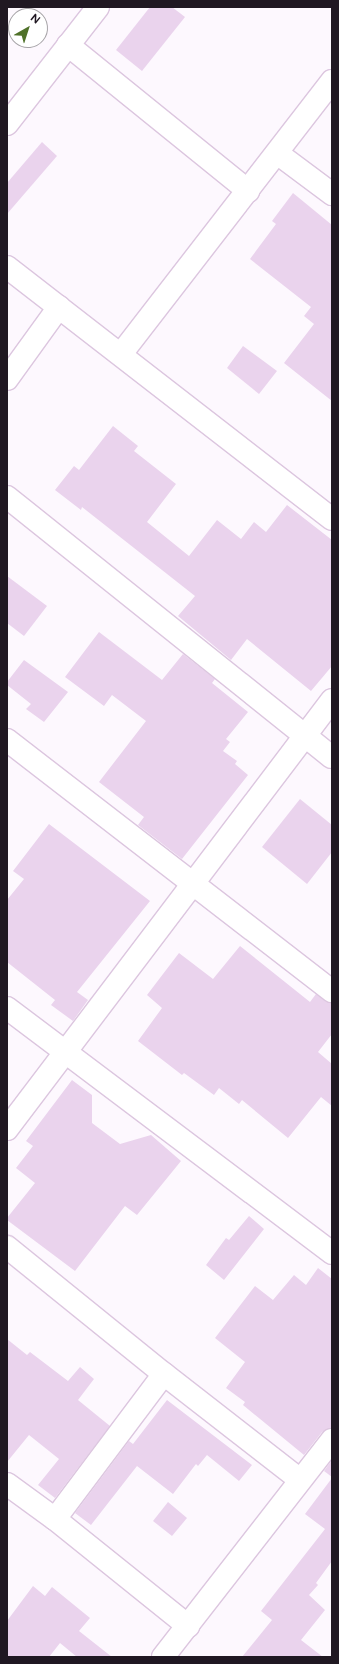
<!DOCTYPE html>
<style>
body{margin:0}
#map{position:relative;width:339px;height:1664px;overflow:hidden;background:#fdf8fe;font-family:Figtree,sans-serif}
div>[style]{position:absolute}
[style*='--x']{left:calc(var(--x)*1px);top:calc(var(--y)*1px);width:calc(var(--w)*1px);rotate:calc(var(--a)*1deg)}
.building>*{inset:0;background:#ead3ed}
.roads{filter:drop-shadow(1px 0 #dcc6df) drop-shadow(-1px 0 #dcc6df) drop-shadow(0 1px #dcc6df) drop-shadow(0 -1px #dcc6df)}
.minor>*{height:22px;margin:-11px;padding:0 11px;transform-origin:11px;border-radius:11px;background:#fff}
.tertiary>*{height:22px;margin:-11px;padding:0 11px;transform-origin:11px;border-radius:11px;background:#fff}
span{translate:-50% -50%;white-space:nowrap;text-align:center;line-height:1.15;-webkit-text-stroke:4px #fff;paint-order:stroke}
.frame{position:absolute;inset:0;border:8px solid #201822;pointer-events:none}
.north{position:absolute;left:8px;top:8px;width:40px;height:40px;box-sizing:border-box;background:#fff;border:1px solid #a6a3a7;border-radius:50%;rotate:39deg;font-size:11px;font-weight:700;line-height:16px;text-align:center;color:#201822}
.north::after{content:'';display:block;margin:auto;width:14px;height:18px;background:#4f7129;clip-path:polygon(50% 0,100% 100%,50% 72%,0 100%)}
</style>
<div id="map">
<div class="building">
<i style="clip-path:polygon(150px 7px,172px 7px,185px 17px,142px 71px,116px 50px)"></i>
<i style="clip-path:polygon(42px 142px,57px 156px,7px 214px,7px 183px)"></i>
<i style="clip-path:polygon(293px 193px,332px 225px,332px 401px,284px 363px,314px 324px,304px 316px,311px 307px,250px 259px,276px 224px,272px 221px)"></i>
<i style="clip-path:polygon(243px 346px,277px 371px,259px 394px,227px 368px)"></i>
<i style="clip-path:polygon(113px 426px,138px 446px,134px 451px,176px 484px,147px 522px,189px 556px,217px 520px,241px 539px,254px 522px,266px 532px,287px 505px,332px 540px,332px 666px,311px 691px,247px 639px,231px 660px,178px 616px,195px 596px,82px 507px,81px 510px,55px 490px,74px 466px,79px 470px)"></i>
<i style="clip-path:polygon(7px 576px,47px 606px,24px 636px,7px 623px)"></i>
<i style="clip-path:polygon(99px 632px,162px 680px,183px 654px,215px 679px,212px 683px,248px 712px,226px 739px,230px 742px,223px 751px,237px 761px,235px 764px,248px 775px,182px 859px,138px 825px,144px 817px,99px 782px,146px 721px,112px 695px,104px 706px,65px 677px)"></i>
<i style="clip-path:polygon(24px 660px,68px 692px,44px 722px,26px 709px,31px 704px,7px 685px,7px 682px)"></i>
<i style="clip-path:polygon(300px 799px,332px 825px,332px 852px,307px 884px,262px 847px)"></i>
<i style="clip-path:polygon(49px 824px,150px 901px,77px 992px,88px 1000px,73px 1021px,51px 1005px,55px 1000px,7px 962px,7px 900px,24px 879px,13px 871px)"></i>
<i style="clip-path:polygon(240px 946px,310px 1002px,316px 994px,325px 1001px,332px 1003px,332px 1034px,318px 1052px,332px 1064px,332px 1106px,321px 1097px,288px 1138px,242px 1100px,239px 1104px,219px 1088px,214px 1095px,184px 1073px,182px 1075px,138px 1041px,162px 1008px,147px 995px,179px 953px,213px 979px)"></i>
<i style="clip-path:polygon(72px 1080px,92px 1095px,92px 1123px,120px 1144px,151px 1135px,181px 1161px,137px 1215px,125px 1206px,75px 1271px,7px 1220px,7px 1218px,35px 1183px,16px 1168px,33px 1146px,26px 1141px)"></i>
<i style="clip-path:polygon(249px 1216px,264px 1229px,224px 1280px,206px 1265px,226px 1238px,229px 1240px)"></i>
<i style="clip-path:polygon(318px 1268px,332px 1279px,332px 1428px,322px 1432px,304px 1455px,243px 1405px,245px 1402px,226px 1388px,245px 1362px,215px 1338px,255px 1286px,273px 1300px,294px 1275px,306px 1285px)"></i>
<i style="clip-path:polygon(7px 1339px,27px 1355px,30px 1352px,68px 1381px,80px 1367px,94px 1379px,78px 1400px,110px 1426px,55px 1498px,38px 1485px,59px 1459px,29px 1435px,7px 1462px)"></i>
<i style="clip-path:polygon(167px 1400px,252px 1465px,239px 1481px,207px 1455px,198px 1466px,196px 1464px,173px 1494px,137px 1466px,91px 1525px,75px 1513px,129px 1441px,133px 1444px)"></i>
<i style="clip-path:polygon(332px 1460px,332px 1477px,324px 1471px)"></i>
<i style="clip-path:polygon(332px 1478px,332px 1561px,316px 1583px,318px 1585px,309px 1595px,325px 1610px,301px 1640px,323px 1657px,242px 1657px,272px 1620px,261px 1611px,325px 1529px,305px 1514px)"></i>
<i style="clip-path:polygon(168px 1502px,187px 1518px,172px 1536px,153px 1521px)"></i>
<i style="clip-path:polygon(33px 1586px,45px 1596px,52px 1587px,90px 1618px,79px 1631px,112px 1657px,77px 1657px,60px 1643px,49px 1657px,7px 1657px,7px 1621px)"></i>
</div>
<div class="roads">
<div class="minor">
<i style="--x:68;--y:45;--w:232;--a:39"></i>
<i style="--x:277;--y:153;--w:69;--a:36.7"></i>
<i style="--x:7;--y:267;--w:411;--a:37.8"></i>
<i style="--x:121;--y:354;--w:345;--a:-52.3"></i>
<i style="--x:7;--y:379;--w:89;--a:-54.2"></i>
<i style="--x:7;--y:497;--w:416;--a:38.7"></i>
<i style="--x:7;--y:740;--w:411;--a:37.7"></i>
<i style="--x:7;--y:1008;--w:407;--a:37"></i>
<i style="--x:7;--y:1129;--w:538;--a:-52.85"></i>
<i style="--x:7;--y:1247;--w:202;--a:39"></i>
<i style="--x:164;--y:1374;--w:172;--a:37.9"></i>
<i style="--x:7;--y:1484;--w:59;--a:36.1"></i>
<i style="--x:55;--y:1519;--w:171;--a:38.8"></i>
<i style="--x:55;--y:1519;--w:181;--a:-53.1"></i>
<i style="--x:163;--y:1657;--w:275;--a:-52.1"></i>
</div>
<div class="tertiary">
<i style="--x:7;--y:124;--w:148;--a:-52.1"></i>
</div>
</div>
<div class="frame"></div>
<div class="north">N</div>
</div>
